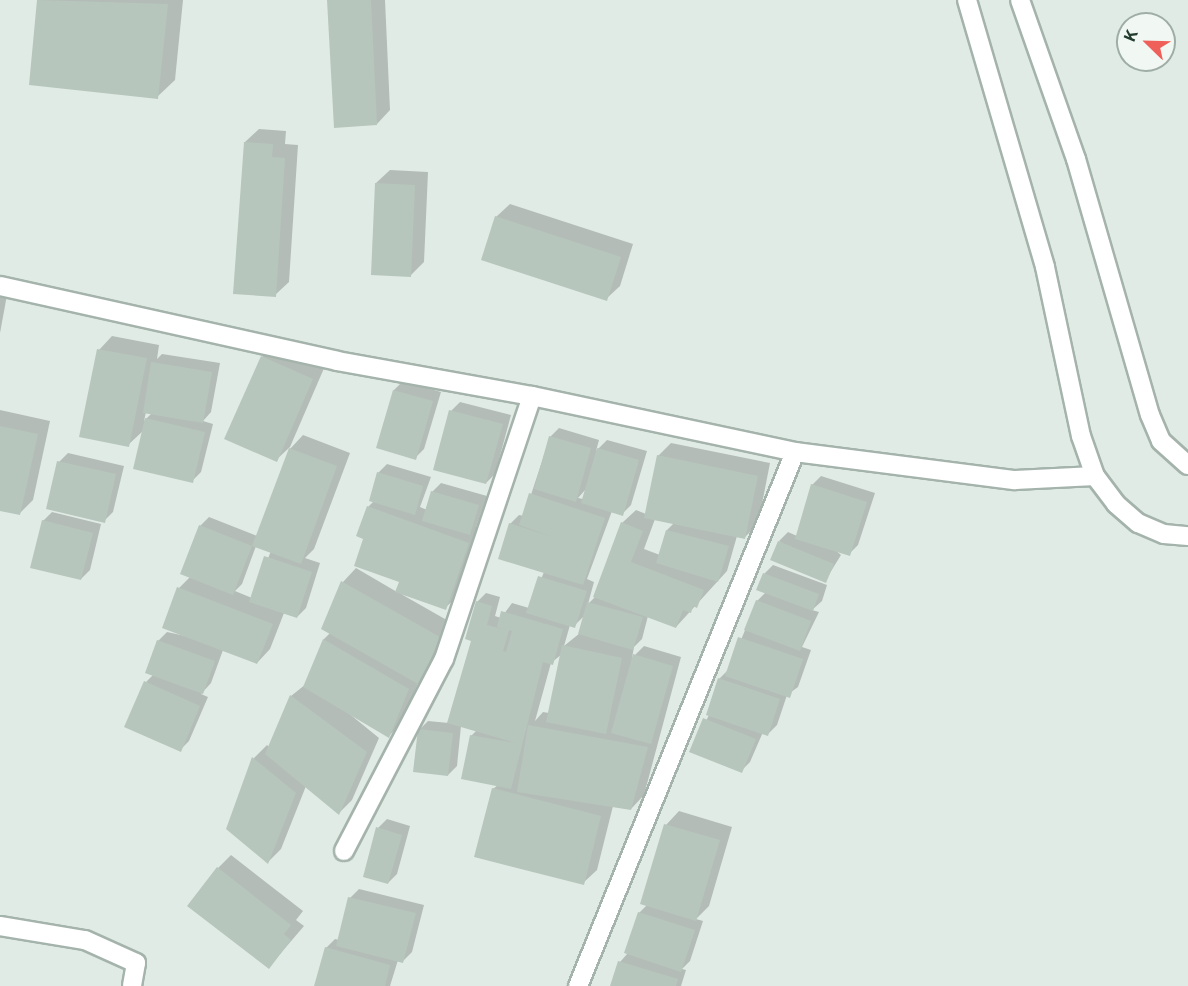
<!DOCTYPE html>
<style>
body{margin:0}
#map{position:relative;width:1188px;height:986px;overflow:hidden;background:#e1ebe5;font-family:"Public Sans",sans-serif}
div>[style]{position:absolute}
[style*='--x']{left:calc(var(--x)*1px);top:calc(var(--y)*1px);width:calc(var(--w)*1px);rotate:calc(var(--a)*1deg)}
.shadow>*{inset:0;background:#0003}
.building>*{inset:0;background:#b6c6bd}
.roads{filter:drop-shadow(2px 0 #a4b3ab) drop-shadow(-2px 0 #a4b3ab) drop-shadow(0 2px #a4b3ab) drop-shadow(0 -2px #a4b3ab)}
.minor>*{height:18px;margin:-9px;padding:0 9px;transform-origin:9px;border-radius:9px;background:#fff}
.secondary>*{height:18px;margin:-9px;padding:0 9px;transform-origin:9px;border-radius:9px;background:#fff}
span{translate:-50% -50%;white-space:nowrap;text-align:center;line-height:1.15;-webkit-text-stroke:4.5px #f1f8f3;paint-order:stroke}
.north{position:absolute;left:1116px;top:12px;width:60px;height:60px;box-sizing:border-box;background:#f1f8f3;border:2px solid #9eada5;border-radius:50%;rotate:293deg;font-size:16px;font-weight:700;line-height:24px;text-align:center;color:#223c2f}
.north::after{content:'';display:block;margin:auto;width:21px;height:27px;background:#f0605a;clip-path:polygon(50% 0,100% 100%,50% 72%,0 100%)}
</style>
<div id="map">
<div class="shadow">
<i style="clip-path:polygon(39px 0,183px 0,175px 80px,157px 97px,30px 84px)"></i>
<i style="clip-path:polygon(329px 0,385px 0,390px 110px,377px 124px)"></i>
<i style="clip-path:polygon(259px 129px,286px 131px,285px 144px,298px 145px,289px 282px,275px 295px,245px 142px)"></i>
<i style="clip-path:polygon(390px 170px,428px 172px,424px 262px,411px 275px,376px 183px)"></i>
<i style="clip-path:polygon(510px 204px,633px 244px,620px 286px,606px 299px,496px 217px)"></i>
<i style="clip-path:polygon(0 294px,7px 295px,0 333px)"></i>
<i style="clip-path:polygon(evenodd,112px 336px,159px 345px,157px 359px,162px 354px,220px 363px,211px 412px,203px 421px,213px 424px,201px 472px,192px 481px,144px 430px,128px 445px,99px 350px,112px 336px,146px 412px,152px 413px,144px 421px,146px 412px)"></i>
<i style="clip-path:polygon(275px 344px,325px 366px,290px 447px,276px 460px,262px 357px)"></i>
<i style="clip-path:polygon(403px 381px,441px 392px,424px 449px,415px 458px,378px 447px,394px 390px)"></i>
<i style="clip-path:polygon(460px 402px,511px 415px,495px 474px,486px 483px,451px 411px)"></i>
<i style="clip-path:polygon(0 410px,50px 421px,33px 500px,20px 513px,0 509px)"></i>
<i style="clip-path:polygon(evenodd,559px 428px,599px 440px,596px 451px,607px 440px,647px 451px,631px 505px,622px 514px,612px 511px,587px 579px,594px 582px,588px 604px,595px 597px,622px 523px,636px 510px,646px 514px,658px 456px,671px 443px,770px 463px,758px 524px,744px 538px,737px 536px,727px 571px,676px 627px,648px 616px,642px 639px,634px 647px,632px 658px,644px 646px,681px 657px,644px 795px,631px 809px,613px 806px,597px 870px,583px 883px,493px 789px,498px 785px,471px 736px,477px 730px,461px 726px,457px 766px,448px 775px,419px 730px,428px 721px,449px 723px,473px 640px,477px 602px,486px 593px,500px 597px,495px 616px,501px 618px,512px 603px,529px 608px,544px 572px,510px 524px,519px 515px,524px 516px,550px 437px,559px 428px,586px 489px,583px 499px,578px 498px,586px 489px,559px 428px,655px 519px,674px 523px,667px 530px,660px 555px,644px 549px,655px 519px,559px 428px,585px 615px,580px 633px,564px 646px,570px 625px,574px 626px,585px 615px,559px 428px,562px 654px,549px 713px,543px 712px,535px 721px,551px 663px,562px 654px)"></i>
<i style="clip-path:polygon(evenodd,303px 435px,350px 453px,314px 549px,305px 558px,320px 563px,306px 608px,297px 617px,284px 613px,270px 649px,257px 663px,223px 650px,211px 683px,201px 694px,208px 697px,189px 741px,180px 750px,146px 682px,153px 675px,158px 641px,167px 632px,190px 637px,179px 588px,190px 577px,200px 526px,209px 517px,257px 536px,290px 449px,303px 435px,256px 546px,271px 551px,252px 598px,235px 591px,242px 584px,256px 546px)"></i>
<i style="clip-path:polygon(68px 453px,124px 466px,113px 512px,104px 521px,59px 462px)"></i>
<i style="clip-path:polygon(387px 464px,431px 477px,420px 507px,427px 510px,432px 492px,441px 483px,487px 496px,476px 527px,482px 529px,459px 595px,445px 608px,401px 594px,452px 623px,433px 670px,418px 683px,402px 722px,389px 736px,341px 707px,379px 738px,352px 800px,339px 813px,306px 786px,281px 849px,268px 862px,228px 829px,254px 758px,267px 745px,269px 747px,291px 696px,306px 684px,324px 639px,331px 632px,323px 628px,343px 582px,356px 568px,397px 592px,401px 581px,365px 538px,368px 507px,374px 501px,378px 473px)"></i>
<i style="clip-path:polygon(821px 476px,875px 493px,858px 545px,849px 554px,834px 549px,841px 555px,825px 581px,779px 541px,788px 532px,797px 536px,812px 485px)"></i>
<i style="clip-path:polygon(52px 512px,101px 524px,90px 570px,81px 579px,43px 521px)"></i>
<i style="clip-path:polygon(773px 565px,827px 585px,822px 601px,812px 610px,819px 612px,802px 647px,811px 650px,798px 687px,787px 695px,777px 725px,768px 734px,763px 732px,750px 762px,741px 771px,691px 751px,709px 715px,719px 679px,729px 669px,757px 601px,766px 592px,764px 574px)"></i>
<i style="clip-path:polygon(679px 811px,732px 827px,709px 906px,696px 919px,703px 921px,690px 961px,682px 969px,686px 970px,681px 986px,612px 986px,620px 962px,628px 953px,639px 913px,647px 905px,666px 825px)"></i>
<i style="clip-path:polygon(387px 819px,410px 826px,397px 874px,388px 883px,378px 828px)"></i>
<i style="clip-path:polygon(231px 855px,303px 911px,296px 920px,304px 926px,269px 967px,218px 868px)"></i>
<i style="clip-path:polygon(359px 889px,424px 905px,412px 952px,403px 961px,398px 960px,390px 986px,315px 986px,326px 948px,335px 939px,339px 940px,350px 898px)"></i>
</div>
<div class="building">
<i style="clip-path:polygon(37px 0,168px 4px,158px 99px,29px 85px)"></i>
<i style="clip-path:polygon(327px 0,371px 0,377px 125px,334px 128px)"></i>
<i style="clip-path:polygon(244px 142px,273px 144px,272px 157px,285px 158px,276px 297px,233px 294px)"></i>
<i style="clip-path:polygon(375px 183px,415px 185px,411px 277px,371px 275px)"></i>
<i style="clip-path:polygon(495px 216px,621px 257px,607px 301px,481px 260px)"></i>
<i style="clip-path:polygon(97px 349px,147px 358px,129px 447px,79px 437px)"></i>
<i style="clip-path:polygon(261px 356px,313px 379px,277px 462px,224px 439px)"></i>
<i style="clip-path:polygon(151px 362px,212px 372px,203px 423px,143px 413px)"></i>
<i style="clip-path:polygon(393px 390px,433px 401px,416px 460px,376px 448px)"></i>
<i style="clip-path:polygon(449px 410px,503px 424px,486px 484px,433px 470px)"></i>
<i style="clip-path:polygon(145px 418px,205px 432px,193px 483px,133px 469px)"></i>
<i style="clip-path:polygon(0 426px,38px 434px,20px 515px,0 511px)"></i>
<i style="clip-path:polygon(549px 436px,591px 448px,576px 502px,534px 489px)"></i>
<i style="clip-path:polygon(289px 448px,337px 466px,301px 564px,252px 546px,233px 595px,180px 574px,199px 525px,252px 546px)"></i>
<i style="clip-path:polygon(597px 448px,639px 460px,623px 516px,581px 503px)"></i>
<i style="clip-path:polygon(657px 455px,758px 476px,745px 539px,644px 518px)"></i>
<i style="clip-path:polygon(57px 461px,116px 474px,105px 523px,46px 509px)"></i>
<i style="clip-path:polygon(377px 472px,423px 486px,415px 515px,369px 501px)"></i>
<i style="clip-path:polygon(811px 484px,867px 502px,850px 556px,795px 539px)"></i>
<i style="clip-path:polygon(431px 491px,479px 505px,470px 535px,422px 521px)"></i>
<i style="clip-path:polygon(529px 493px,605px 518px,583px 585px,498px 559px,509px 523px,556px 538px,519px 525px)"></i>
<i style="clip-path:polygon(367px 506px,469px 543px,446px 610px,395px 592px,399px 582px,354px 566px,363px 539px,356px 536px)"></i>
<i style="clip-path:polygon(42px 520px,93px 533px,81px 580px,30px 568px)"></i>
<i style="clip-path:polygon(621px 522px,643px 531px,631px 562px,704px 590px,697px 608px,693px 606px,691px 613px,683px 610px,676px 628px,593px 597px)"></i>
<i style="clip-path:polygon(666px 530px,729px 546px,718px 582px,656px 563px)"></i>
<i style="clip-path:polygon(778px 541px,834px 564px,826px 583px,770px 560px)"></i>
<i style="clip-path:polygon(264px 556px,312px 572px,297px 618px,249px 602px)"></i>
<i style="clip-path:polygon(763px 573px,819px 594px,813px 611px,756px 590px)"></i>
<i style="clip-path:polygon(538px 576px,587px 591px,575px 628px,526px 613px)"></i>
<i style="clip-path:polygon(341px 581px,440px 637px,420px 685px,321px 629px)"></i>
<i style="clip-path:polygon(177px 587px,273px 624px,257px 664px,162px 628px)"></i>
<i style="clip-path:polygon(756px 600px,811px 621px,800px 651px,744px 630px)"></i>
<i style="clip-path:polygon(evenodd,476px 601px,492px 606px,487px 625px,506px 630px,497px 627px,501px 611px,563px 629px,553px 665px,543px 662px,511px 789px,461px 779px,470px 735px,516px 743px,447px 723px,471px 641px,465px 639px,476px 601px,509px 630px,512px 631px,506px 652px,503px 651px,509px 630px)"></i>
<i style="clip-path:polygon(587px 602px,643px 617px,633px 650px,578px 634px)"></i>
<i style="clip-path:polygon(738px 637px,803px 659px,790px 698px,725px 676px)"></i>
<i style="clip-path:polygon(323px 639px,409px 689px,389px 738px,303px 687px)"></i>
<i style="clip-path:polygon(157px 640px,215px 661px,203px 694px,145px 673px)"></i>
<i style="clip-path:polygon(562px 645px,622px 658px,606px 734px,546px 722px)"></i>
<i style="clip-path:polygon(633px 654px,673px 666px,651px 744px,611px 733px)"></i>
<i style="clip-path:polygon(718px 678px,780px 699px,768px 736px,706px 715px)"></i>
<i style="clip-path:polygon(144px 681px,200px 706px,181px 752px,124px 727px)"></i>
<i style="clip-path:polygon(290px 695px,367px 752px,339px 815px,265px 754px)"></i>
<i style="clip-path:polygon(703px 718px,756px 739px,742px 773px,689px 752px)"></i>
<i style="clip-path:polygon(528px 725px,648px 747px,631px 810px,517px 792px)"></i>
<i style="clip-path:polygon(418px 729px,453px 733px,448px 776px,413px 772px)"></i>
<i style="clip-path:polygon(252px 757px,296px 793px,268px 864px,226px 829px)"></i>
<i style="clip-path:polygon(492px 788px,601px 816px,584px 885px,474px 857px)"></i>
<i style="clip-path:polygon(664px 824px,720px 840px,696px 921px,640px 904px)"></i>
<i style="clip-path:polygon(376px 827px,402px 835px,388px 884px,363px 877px)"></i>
<i style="clip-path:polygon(217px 867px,291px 925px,284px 934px,291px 940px,269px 969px,187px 906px)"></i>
<i style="clip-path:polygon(348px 897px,416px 913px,403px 963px,336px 946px)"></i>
<i style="clip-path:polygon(638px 912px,695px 930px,681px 972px,624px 953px)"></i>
<i style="clip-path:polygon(325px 947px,390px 965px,385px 986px,314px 986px)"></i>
<i style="clip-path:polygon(618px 961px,678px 979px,676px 986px,610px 986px)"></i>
</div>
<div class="roads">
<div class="minor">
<i style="--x:0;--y:286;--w:345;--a:12.5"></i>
<i style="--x:337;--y:361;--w:198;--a:10.2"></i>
<i style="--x:532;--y:396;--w:269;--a:12"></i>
<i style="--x:795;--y:452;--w:222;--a:7.3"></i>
<i style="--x:1015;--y:480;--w:80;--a:-2.9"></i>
<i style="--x:344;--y:851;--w:216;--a:-62.5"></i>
<i style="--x:444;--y:659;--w:277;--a:-71.5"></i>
<i style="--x:0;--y:926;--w:86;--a:9.4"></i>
<i style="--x:85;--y:940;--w:56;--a:24.3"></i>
<i style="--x:136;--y:963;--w:23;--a:100"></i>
<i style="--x:578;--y:986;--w:576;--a:-67.88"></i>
</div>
<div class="secondary">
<i style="--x:967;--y:0;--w:278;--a:73.7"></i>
<i style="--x:1045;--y:267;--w:173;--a:78"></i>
<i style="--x:1081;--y:436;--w:42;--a:70.7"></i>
<i style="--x:1095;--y:476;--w:35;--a:53"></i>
<i style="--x:1116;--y:504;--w:29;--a:41"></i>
<i style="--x:1138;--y:523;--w:28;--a:23"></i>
<i style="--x:1164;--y:534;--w:24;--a:5"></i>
<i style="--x:1020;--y:0;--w:169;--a:70.6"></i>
<i style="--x:1076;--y:159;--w:266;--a:73.9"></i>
<i style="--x:1150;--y:415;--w:28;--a:67"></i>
<i style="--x:1161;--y:441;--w:36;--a:42"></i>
</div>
</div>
<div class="north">K</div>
</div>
